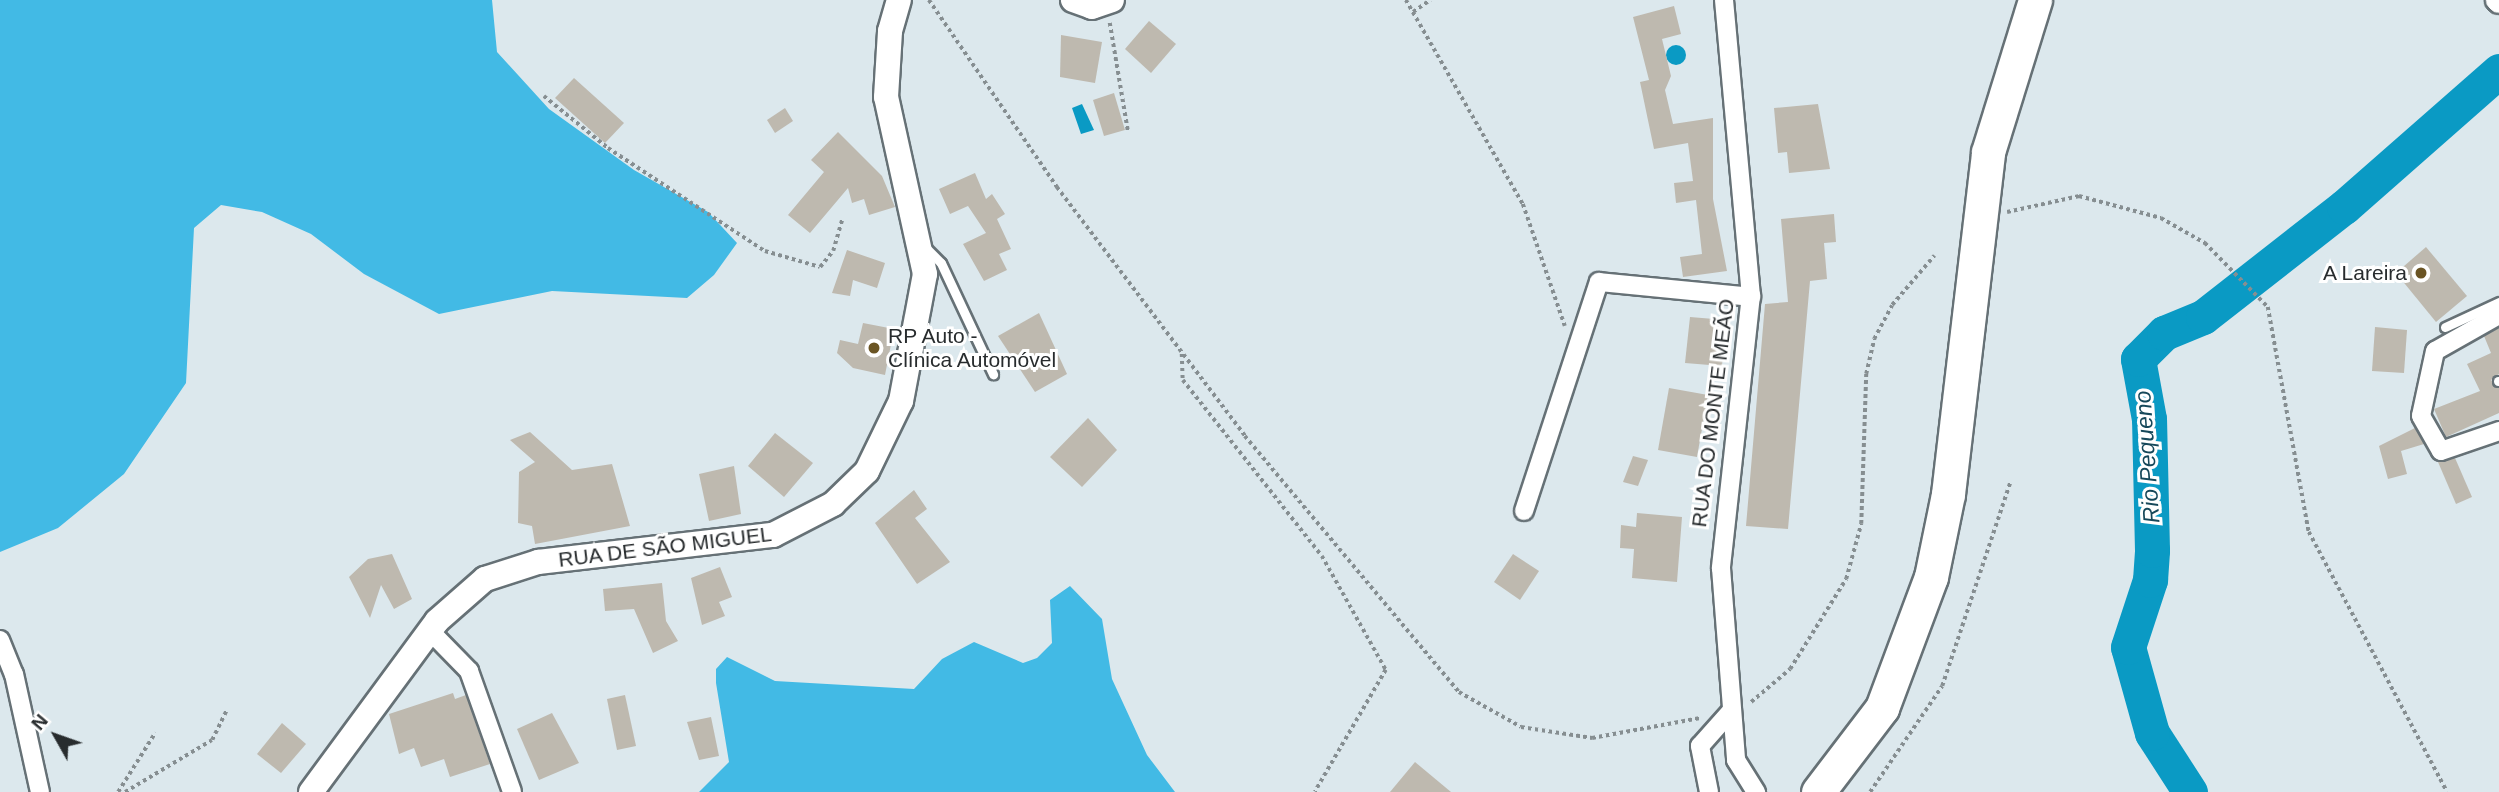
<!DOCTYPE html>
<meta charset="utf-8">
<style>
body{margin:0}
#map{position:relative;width:2499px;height:792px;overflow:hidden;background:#dce8ed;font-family:Arial,sans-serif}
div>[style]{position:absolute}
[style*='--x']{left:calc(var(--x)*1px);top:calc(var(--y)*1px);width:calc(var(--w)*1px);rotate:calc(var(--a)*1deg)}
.forest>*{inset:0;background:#42bae5}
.water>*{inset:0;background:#0a9ac4}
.round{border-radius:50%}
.river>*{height:35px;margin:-17.5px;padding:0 17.5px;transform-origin:17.5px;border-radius:17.5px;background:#0a9ac4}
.building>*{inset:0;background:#beb9af}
.path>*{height:3.5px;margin-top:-1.75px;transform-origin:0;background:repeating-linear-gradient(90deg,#868e91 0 3.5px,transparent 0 7px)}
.roads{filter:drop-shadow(2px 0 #667176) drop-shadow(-2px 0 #667176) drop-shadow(0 2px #667176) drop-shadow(0 -2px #667176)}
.lane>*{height:9px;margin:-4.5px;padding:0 4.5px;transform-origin:4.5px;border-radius:4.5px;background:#fff}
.street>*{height:18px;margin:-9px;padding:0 9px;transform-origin:9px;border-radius:9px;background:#fff}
.secondary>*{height:24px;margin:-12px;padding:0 12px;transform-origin:12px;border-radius:12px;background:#fff}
.highway>*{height:33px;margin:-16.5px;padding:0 16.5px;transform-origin:16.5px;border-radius:16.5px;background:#fff}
.dots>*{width:19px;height:19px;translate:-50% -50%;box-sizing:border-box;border:4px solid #fff;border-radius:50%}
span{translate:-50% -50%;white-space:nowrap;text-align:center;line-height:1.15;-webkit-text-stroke:6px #fff;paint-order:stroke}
.poi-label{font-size:21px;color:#282c2e}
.right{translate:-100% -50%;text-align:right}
.left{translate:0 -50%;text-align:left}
.street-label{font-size:21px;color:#282c2e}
.water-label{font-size:23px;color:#16485a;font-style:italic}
.north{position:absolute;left:21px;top:701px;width:70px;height:70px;-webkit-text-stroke:5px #fff;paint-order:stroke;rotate:310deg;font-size:19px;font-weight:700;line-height:28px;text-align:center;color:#282c2e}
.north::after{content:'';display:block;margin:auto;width:24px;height:32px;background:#282c2e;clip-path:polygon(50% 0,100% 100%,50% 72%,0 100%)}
</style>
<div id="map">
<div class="forest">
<i style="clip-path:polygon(0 0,492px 0,497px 52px,549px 109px,634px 170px,708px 212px,737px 243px,714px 275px,687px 298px,552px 291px,439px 314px,364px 274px,311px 234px,262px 212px,221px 205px,194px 228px,186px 383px,124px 474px,58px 528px,0 552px)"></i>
<i style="clip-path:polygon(1070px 586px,1102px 619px,1112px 679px,1147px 755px,1175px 792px,699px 792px,729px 762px,716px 683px,716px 669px,727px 657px,775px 681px,914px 689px,942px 659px,974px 642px,1023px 663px,1037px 658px,1052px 643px,1050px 600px)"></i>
</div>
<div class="water">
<i class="round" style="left:1666px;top:45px;width:20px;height:20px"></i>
<i style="clip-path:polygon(1082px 104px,1094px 130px,1081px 134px,1072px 108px)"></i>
</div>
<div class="river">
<i style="--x:2190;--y:792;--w:70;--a:-122.8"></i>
<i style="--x:2152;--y:733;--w:89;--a:-105.6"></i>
<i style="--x:2128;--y:647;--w:71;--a:-71.8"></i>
<i style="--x:2150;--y:580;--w:30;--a:-86"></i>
<i style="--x:2152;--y:550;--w:131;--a:-91.3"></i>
<i style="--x:2149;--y:419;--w:61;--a:-100.4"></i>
<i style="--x:2138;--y:359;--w:37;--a:-45"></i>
<i style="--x:2164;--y:333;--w:42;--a:-22.3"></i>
<i style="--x:2203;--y:317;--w:179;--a:-38"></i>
<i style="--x:2344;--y:207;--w:206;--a:-41.3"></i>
</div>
<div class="building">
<i style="clip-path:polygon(1674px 6px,1681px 34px,1662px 39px,1671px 76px,1665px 90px,1673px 124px,1713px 118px,1713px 199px,1727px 271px,1683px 277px,1680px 257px,1702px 254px,1696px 200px,1676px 203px,1674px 183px,1693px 181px,1688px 143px,1654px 149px,1640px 82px,1649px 80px,1633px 17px)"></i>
<i style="clip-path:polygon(1149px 21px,1176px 44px,1151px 73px,1125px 49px)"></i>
<i style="clip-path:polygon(1061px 35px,1102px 42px,1095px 83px,1060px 77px)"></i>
<i style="clip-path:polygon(574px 78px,624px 123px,605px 143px,555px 98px)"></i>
<i style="clip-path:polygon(1114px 93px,1125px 130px,1104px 136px,1093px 100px)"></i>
<i style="clip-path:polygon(1818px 104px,1830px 169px,1789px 173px,1787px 152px,1778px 153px,1774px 108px)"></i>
<i style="clip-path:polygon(785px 108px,793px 121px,775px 133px,767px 120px)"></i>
<i style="clip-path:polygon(838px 132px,882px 176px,895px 207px,869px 215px,864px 199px,852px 203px,848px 188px,810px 233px,788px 215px,824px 172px,811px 160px)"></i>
<i style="clip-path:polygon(975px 173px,986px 199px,992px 194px,1005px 214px,997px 219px,1011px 249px,999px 254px,1007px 270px,984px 281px,963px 244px,986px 233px,968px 206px,950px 214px,939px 189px)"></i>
<i style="clip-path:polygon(1834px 214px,1836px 242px,1824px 243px,1827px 279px,1810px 281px,1788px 529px,1746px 526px,1765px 304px,1788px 302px,1781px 219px)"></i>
<i style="clip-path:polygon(2426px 247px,2467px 296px,2436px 322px,2396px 273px)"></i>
<i style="clip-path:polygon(847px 250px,885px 263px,877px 288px,853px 280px,850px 296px,832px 293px)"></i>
<i style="clip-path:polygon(1039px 313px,1067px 374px,1035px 392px,998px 336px)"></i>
<i style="clip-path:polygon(1690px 317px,1726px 320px,1722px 366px,1685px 363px)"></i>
<i style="clip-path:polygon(863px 323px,894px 329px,885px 375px,853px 368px,837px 353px,840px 340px,858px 344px)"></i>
<i style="clip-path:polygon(2375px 327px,2407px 330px,2404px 373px,2372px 371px)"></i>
<i style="clip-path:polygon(2499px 328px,2499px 374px,2491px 380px,2499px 388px,2499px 413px,2446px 437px,2434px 409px,2480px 391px,2467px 364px,2491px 353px,2484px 336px)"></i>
<i style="clip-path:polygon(1669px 388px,1708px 395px,1697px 457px,1658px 450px)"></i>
<i style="clip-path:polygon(1088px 418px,1117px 450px,1082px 487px,1050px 457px)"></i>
<i style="clip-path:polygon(2415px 428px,2424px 444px,2401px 451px,2407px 474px,2388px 479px,2379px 446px)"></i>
<i style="clip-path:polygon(530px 432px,572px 470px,612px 464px,630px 526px,535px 544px,532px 526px,518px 523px,519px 472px,535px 462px,510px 440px)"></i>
<i style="clip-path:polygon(775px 433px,813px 463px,784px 497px,748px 466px)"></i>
<i style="clip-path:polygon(1633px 456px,1648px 460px,1638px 486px,1623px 482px)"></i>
<i style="clip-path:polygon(2455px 458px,2472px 497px,2456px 504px,2438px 462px)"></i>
<i style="clip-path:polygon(734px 466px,741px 514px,709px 521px,699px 474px)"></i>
<i style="clip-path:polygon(914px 490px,927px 509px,915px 518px,950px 562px,917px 584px,875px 523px)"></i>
<i style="clip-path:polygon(1637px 513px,1682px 517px,1677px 582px,1632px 578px,1634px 549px,1620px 548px,1621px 525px,1636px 527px)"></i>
<i style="clip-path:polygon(392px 554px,412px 599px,394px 609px,381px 585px,370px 618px,349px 577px,368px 559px)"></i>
<i style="clip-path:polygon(1513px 554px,1539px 571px,1520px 600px,1494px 582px)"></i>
<i style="clip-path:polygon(720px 567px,732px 597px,719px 602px,725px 616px,702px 625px,691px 578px)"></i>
<i style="clip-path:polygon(662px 583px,666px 621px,678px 641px,653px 653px,634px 609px,605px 611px,603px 589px)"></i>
<i style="clip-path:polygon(453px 693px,455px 699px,466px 695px,490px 764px,450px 777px,444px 759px,421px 767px,414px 748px,399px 754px,389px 714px)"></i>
<i style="clip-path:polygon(625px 695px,636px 746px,617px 750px,607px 699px)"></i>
<i style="clip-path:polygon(552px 713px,579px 763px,539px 780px,517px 729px)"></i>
<i style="clip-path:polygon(711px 717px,719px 756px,699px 760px,687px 722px)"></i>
<i style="clip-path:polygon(282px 723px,306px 744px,281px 773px,257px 754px)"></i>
<i style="clip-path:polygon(1415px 762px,1451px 792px,1390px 792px)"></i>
</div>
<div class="path">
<i style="--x:929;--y:0;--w:227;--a:55.6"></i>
<i style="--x:1057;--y:187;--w:312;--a:52.9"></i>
<i style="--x:1245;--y:436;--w:334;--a:50.1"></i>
<i style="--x:1459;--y:692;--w:71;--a:29.4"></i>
<i style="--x:1521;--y:727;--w:72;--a:8.8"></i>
<i style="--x:1592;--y:738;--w:110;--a:-10.5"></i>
<i style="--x:1406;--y:0;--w:235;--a:60.2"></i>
<i style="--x:1523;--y:204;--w:129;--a:71"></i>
<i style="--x:1413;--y:12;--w:21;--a:-35"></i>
<i style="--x:1110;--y:23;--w:109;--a:80.5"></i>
<i style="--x:544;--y:96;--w:82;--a:39.1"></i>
<i style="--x:608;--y:148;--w:188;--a:33.3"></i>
<i style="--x:765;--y:251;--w:57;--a:16.2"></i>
<i style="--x:820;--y:267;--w:21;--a:-51"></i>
<i style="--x:833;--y:251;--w:33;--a:-74"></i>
<i style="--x:2007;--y:212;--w:74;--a:-12.5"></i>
<i style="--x:2079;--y:196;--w:85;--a:15"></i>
<i style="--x:2161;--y:218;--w:51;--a:29.6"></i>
<i style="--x:2205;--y:243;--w:90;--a:45.5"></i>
<i style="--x:2268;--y:307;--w:229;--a:79.7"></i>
<i style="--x:2309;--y:532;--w:294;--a:62"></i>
<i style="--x:1182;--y:354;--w:26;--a:88"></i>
<i style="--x:1183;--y:380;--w:224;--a:51.7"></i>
<i style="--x:1322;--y:556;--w:131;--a:60.7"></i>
<i style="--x:1386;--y:670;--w:141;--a:120.2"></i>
<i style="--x:1751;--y:702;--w:51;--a:-40.2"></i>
<i style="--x:1790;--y:669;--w:106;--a:-58.1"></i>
<i style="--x:1846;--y:579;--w:57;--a:-74.7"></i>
<i style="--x:1861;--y:524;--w:150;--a:-88.1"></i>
<i style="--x:1866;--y:374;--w:36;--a:-77"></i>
<i style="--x:1874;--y:339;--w:38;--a:-62"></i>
<i style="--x:1892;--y:305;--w:65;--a:-49.4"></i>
<i style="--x:118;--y:792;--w:70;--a:-57.9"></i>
<i style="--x:125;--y:792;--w:101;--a:-30.9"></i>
<i style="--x:212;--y:740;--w:34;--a:-64"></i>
<i style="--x:1870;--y:792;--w:128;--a:-55.8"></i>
<i style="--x:1942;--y:686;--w:214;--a:-71.5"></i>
</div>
<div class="roads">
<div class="lane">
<i style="--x:923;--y:245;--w:25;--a:45"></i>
<i style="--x:941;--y:263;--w:123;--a:64.9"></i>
<i style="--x:2445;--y:327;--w:60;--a:-24.8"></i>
<i style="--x:2498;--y:381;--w:1;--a:0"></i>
</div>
<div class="street">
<i style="--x:1724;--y:0;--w:296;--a:84.8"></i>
<i style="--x:1751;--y:295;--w:275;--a:96.3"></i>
<i style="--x:1721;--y:568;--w:193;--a:85.5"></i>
<i style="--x:1736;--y:760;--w:38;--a:58"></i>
<i style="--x:2499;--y:315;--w:73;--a:150.6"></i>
<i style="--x:2435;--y:351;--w:66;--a:102.2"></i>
<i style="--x:2421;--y:416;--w:40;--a:60.3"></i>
<i style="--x:2441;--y:451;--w:61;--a:-19"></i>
<i style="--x:1524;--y:511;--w:241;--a:-71.9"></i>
<i style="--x:1599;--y:282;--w:153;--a:5.6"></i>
<i style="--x:430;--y:631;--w:56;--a:45.7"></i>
<i style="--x:469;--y:671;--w:128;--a:70.4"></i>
<i style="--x:0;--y:640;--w:37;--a:68"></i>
<i style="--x:14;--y:674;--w:121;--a:77.6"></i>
<i style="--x:1709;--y:792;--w:47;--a:-101.1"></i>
<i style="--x:1700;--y:746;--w:48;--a:-48.4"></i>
</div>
<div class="secondary">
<i style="--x:1073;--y:0;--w:20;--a:20"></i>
<i style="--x:1092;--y:7;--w:21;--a:-19"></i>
<i style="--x:2498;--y:0;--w:1;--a:45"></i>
<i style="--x:311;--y:792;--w:212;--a:-53.6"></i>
<i style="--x:437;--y:621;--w:64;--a:-41.2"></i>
<i style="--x:485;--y:579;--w:56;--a:-17.8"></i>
<i style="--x:538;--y:562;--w:237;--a:-6.6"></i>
<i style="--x:773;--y:535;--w:68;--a:-27.3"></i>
<i style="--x:833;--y:504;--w:47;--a:-44.1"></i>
<i style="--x:867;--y:471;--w:78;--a:-64.1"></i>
<i style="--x:901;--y:401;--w:129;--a:-79.3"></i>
<i style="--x:925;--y:274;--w:181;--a:-102.4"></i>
<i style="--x:886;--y:97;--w:66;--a:-86.5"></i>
<i style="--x:890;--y:31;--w:32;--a:-74"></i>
</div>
<div class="highway">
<i style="--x:1818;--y:792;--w:106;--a:-52.7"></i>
<i style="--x:1882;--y:708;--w:140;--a:-69.5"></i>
<i style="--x:1931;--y:577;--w:85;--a:-78.4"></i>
<i style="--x:1948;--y:494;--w:344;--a:-83.3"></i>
<i style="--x:1988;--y:152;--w:159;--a:-72.8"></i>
</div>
</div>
<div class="dots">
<i style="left:2421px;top:273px;background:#6a5423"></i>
<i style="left:874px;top:348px;background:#6a5423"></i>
</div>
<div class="poi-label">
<span class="right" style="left:2407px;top:273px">A Lareira</span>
<span class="left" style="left:888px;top:348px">RP Auto -<br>Clínica Automóvel</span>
</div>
<div class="street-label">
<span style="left:1713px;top:413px;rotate:-83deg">RUA DO MONTE MEÃO</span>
<span style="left:665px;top:547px;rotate:-7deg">RUA DE SÃO MIGUEL</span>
</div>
<div class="water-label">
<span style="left:2147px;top:457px;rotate:-94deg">Rio Pequeno</span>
</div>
<div class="north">N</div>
</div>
